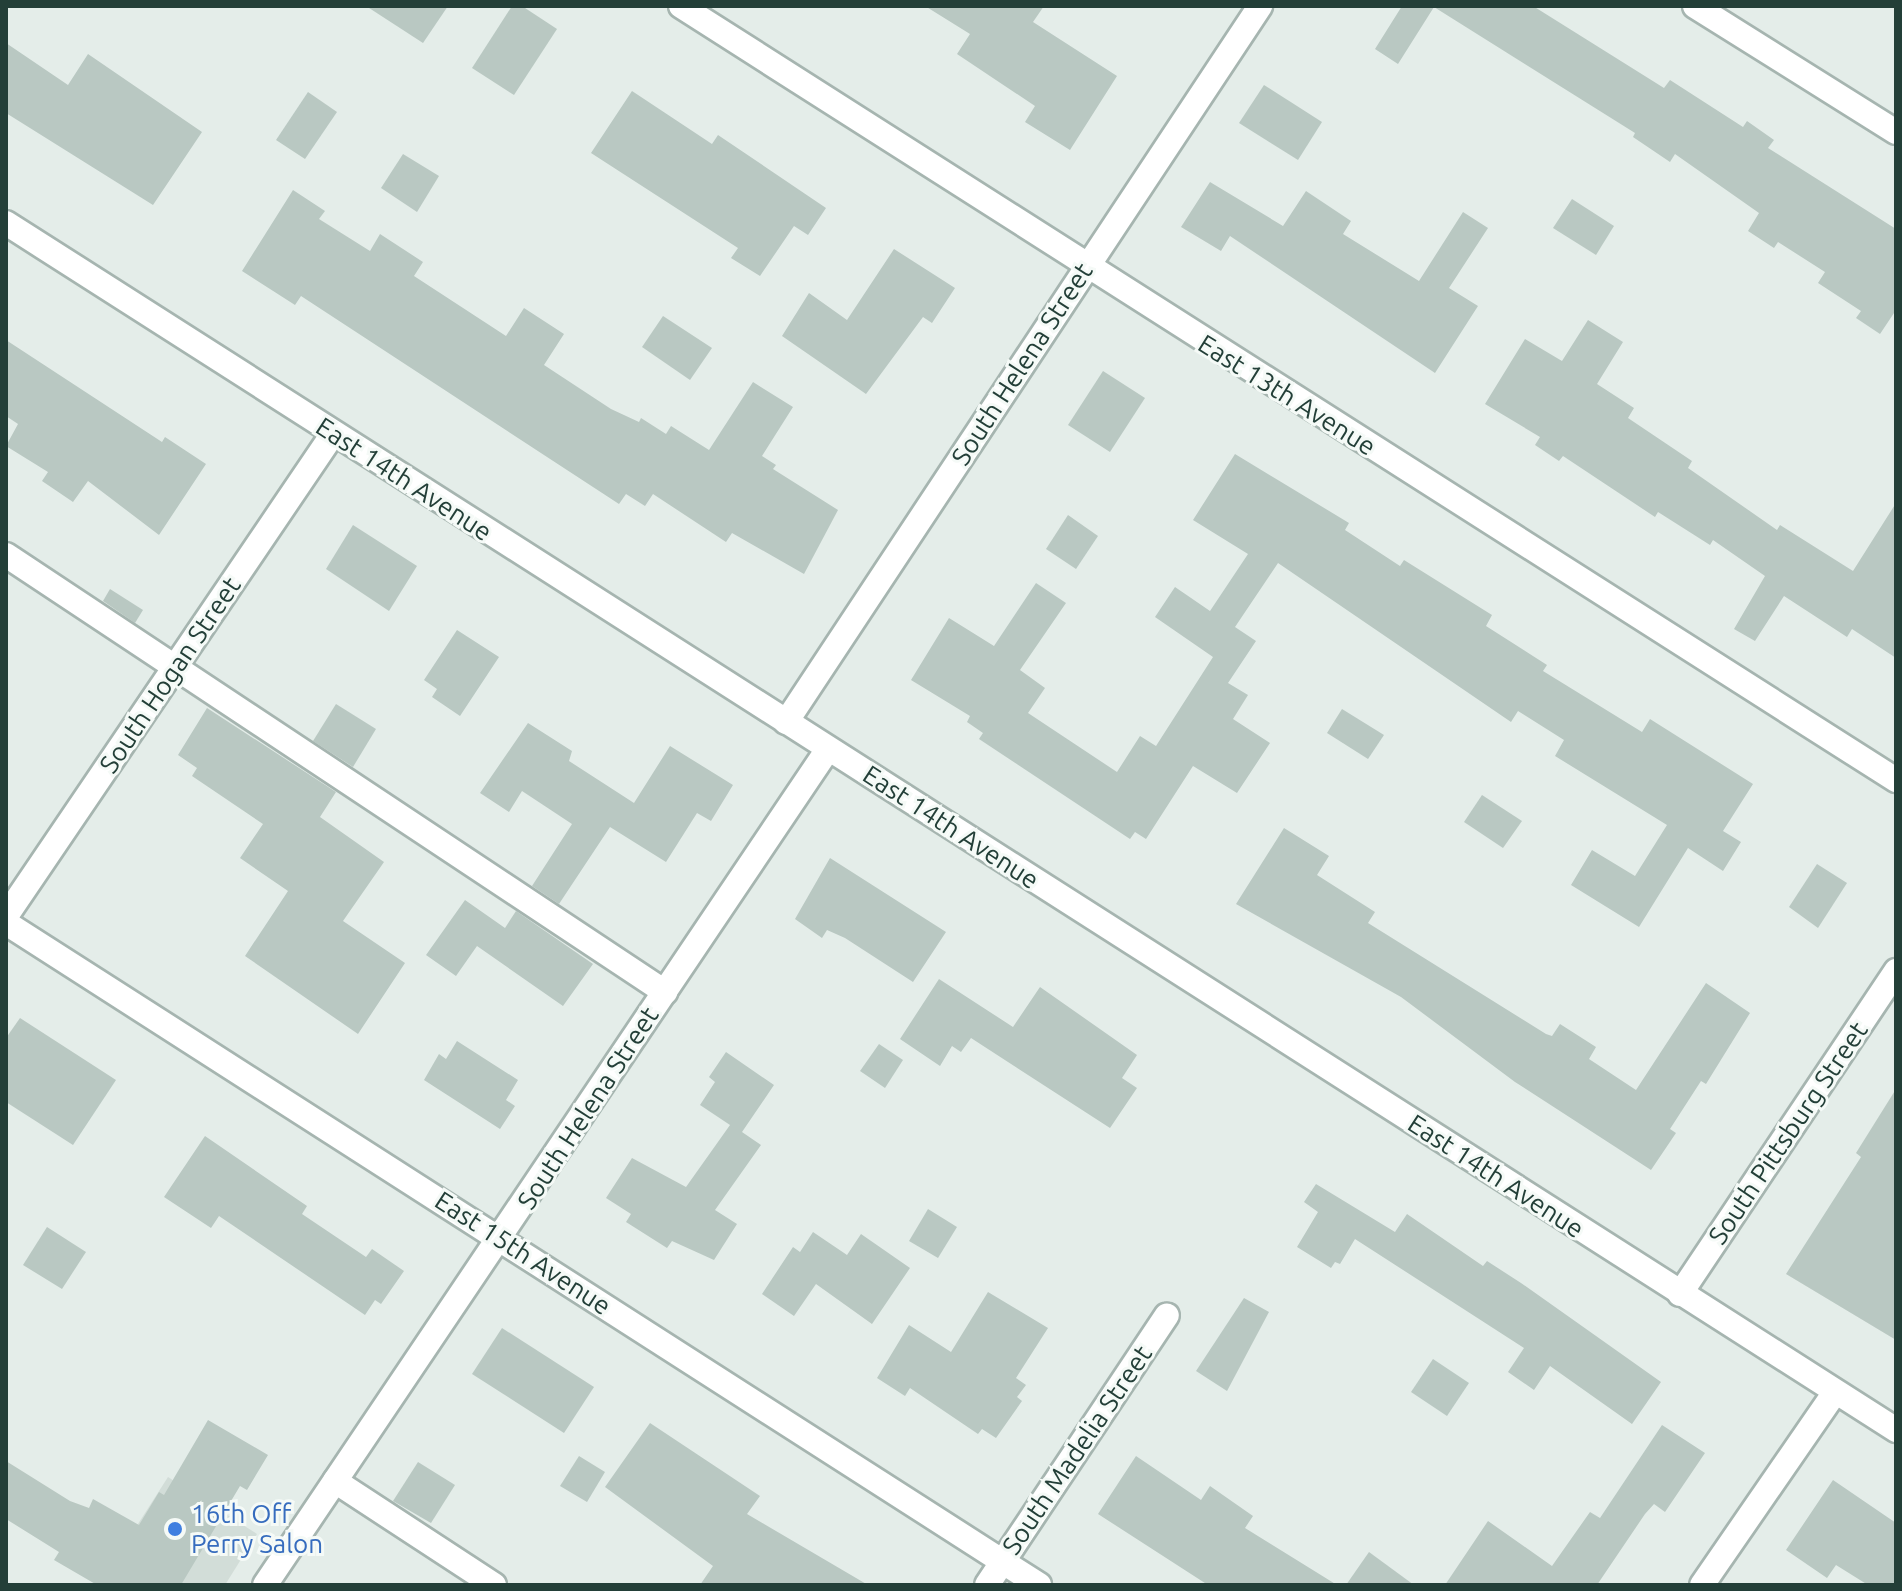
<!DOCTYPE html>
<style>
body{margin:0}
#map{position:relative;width:1902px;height:1591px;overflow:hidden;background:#e4ede9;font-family:Ubuntu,sans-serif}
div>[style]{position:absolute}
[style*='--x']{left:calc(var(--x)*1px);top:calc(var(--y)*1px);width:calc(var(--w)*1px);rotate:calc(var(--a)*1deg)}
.built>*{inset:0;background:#d2ddd8}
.building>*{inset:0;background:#b9c8c2}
.roads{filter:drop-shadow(2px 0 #a6b5b0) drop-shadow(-2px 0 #a6b5b0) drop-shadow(0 2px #a6b5b0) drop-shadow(0 -2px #a6b5b0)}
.minor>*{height:24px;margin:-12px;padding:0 12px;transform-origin:12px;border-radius:12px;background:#fff}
.dots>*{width:22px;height:22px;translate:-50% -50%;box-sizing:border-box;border:4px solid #f5faf7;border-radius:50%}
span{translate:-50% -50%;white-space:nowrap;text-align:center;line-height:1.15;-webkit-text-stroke:6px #f5faf7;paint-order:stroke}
.street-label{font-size:26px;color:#233f38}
.shop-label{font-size:26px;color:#366cbe}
.left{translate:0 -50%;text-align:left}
.frame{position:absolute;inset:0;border:8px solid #233f38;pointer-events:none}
</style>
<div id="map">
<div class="built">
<i style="clip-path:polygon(168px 1477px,257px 1534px,225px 1585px,99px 1585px)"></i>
</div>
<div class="building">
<i style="clip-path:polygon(366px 6px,448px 6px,423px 43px)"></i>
<i style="clip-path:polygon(512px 6px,522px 6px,557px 29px,514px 95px,472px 68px)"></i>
<i style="clip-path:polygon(925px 6px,1044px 6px,1033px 22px,1117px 76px,1070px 150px,1025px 122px,1035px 106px,957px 54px,970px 34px)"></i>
<i style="clip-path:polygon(1402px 6px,1533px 6px,1664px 88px,1670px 80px,1743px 127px,1747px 121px,1774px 140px,1768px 148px,1896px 229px,1896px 310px,1880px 334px,1856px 318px,1861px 311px,1818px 283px,1825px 272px,1778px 242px,1774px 248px,1748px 231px,1759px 213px,1675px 154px,1670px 162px,1633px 137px,1635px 133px,1434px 7px,1398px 64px,1375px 49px)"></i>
<i style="clip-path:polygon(6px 43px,68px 85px,88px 54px,202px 132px,153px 205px,6px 113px)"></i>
<i style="clip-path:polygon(1264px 85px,1322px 122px,1298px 160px,1239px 123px)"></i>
<i style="clip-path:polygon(632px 91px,712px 144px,718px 135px,826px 208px,808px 235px,794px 226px,760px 276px,731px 258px,738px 248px,591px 153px)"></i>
<i style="clip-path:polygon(308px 92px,337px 112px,305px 159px,276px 140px)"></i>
<i style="clip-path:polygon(403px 154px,439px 176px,417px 212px,381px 188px)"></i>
<i style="clip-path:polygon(1210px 182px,1283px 226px,1306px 191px,1351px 221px,1343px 234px,1419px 281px,1463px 212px,1488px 228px,1449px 288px,1478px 306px,1435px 373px,1230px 236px,1221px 251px,1181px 227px)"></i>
<i style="clip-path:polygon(293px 190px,325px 211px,319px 219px,370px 251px,380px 234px,423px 262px,414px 276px,506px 336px,524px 308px,564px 334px,544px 365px,611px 409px,639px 422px,641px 418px,666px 434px,671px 426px,709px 450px,753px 382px,793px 407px,762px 456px,776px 465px,773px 469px,838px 510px,804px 574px,732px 533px,726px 542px,653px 494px,645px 506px,626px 494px,619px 504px,301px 296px,295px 305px,242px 271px)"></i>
<i style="clip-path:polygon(1572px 199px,1614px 226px,1596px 255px,1553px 228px)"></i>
<i style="clip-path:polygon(894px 249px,955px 288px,932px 323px,923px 317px,866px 394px,782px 336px,809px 293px,847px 320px)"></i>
<i style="clip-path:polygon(663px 316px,712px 348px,690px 380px,642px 347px)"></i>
<i style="clip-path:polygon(1588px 320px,1623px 342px,1597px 384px,1634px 408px,1628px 418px,1692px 461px,1688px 468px,1777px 530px,1780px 525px,1853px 571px,1896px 503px,1896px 658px,1852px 629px,1847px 637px,1784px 596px,1755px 641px,1734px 629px,1765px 576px,1713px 540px,1710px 545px,1658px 512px,1655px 517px,1563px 456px,1559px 461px,1535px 445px,1540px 437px,1485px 404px,1525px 339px,1562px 361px)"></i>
<i style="clip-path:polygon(6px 340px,162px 442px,165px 437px,206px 464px,159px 535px,88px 481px,73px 502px,42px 481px,48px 472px,6px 446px,18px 424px,6px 416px)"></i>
<i style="clip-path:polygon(1103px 371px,1145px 398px,1110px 452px,1068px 425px)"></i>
<i style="clip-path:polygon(1235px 454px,1349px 523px,1345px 530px,1400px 566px,1404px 560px,1492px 615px,1486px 626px,1547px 665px,1543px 671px,1642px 732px,1650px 719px,1753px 784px,1723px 831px,1741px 842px,1723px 871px,1688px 848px,1639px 927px,1571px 885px,1592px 850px,1635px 876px,1667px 825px,1555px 756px,1564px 740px,1518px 711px,1511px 722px,1278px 563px,1235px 627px,1256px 641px,1228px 683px,1248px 695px,1233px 719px,1270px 743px,1237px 793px,1193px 766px,1146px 839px,1135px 832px,1130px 839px,979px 739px,983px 733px,967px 722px,970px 716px,911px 680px,949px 618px,994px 646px,1036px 583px,1066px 603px,1020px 670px,1045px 688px,1028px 713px,1117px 772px,1140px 736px,1156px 746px,1213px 657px,1155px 617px,1175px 587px,1210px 611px,1248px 554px,1193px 520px)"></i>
<i style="clip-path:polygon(1068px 515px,1098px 536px,1076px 569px,1046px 549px)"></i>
<i style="clip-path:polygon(353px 525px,417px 566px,389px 611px,326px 569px)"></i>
<i style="clip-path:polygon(110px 589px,143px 610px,135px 623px,103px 601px)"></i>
<i style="clip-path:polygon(457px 630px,499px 657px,460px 716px,432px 697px,437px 689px,424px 680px)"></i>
<i style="clip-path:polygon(336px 704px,376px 729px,353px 767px,313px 741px)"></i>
<i style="clip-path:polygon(207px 708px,336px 792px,320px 817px,384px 862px,343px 921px,405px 963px,358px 1034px,245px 956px,288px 891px,240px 858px,263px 824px,192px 776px,197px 768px,178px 755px)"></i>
<i style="clip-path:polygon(1342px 709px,1384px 735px,1368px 759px,1327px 733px)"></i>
<i style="clip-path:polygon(528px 723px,572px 751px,569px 761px,634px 803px,670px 746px,733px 785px,711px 821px,697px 813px,666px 862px,610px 827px,559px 904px,532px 886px,572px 824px,522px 791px,509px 812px,480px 793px)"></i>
<i style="clip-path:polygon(1482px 795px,1522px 821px,1503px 848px,1464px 822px)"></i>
<i style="clip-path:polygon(1284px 828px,1329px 856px,1317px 875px,1375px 912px,1368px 923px,1546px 1034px,1552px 1036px,1560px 1024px,1596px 1047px,1589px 1059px,1636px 1090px,1706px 983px,1750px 1013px,1706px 1084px,1701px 1081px,1670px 1129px,1676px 1133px,1651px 1170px,1515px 1082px,1401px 997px,1236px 904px)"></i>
<i style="clip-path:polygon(830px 858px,946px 932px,913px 982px,845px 938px,827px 930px,822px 938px,795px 919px)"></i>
<i style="clip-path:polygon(1817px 864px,1847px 883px,1818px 928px,1789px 907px)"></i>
<i style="clip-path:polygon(465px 900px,505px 928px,516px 911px,593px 964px,563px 1006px,477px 946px,456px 976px,426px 955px)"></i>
<i style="clip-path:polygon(939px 979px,1013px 1027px,1040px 987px,1137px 1055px,1122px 1078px,1137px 1088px,1110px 1128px,971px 1038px,961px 1052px,952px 1046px,940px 1066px,900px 1039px)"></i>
<i style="clip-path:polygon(20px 1018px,116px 1080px,73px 1145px,6px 1102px,6px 1038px)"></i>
<i style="clip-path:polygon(457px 1041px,518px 1080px,506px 1100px,515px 1106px,500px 1129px,424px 1080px,439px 1054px,446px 1059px)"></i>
<i style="clip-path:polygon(879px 1044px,903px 1060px,885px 1088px,860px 1071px)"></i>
<i style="clip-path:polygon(726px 1052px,774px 1085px,742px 1132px,761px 1145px,715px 1210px,737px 1224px,714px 1260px,672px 1241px,667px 1248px,626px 1222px,631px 1214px,606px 1198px,632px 1158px,686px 1187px,730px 1125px,700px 1105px,715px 1082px,709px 1077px)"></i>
<i style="clip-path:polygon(1896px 1089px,1896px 1340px,1786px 1274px,1861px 1157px,1856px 1153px)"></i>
<i style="clip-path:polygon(205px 1136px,307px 1206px,302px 1214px,366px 1257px,372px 1249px,404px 1271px,381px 1304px,375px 1300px,365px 1315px,219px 1216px,211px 1228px,164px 1197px)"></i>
<i style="clip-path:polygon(1316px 1184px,1395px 1232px,1407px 1214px,1483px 1266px,1487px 1261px,1521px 1283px,1661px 1382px,1632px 1424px,1550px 1366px,1534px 1390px,1508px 1372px,1524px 1348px,1355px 1239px,1340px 1264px,1335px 1262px,1331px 1268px,1297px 1247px,1318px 1212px,1304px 1202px)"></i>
<i style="clip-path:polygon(928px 1209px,957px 1227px,938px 1258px,909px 1241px)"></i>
<i style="clip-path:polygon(47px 1227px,86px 1252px,62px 1289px,23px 1265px)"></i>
<i style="clip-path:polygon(813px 1232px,847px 1255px,861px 1234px,910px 1268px,872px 1324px,816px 1284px,794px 1316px,762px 1294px,793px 1247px,800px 1252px)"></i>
<i style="clip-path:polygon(988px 1292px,1048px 1328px,1016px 1378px,1026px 1385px,1017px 1397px,1022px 1401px,996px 1438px,982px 1429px,978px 1434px,910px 1388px,905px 1396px,877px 1378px,909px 1325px,951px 1352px)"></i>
<i style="clip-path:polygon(1244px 1298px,1269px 1312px,1227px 1391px,1196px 1371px)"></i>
<i style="clip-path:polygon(502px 1328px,594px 1387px,564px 1433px,472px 1374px)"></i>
<i style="clip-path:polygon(1433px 1359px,1469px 1383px,1447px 1416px,1411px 1392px)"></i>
<i style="clip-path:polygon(208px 1420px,268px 1455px,247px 1490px,240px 1486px,181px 1585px,97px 1585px,54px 1560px,59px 1552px,6px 1519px,6px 1461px,70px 1501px,89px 1508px,93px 1499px,139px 1525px,159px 1492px,164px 1495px)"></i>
<i style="clip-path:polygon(650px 1423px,760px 1496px,747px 1514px,868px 1585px,700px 1585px,713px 1566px,605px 1487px)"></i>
<i style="clip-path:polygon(1662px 1425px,1705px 1453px,1665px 1512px,1654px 1504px,1645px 1514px,1597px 1585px,1445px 1585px,1488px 1521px,1552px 1566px,1590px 1512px,1600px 1518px)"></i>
<i style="clip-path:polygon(579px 1456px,605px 1472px,587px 1502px,560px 1486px)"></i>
<i style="clip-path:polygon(1136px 1456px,1201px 1500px,1210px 1486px,1253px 1516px,1245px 1528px,1337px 1585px,1208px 1585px,1098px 1514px)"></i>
<i style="clip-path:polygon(418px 1462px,455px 1485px,431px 1523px,393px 1501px)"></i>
<i style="clip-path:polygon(1833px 1480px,1896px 1523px,1896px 1585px,1868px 1585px,1836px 1565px,1827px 1578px,1786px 1550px)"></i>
<i style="clip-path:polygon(1369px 1552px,1414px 1585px,1346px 1585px)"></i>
</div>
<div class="roads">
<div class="minor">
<i style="--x:681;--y:6;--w:1441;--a:32.5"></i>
<i style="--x:1695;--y:6;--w:237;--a:32.1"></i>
<i style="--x:6;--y:223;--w:2243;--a:32.56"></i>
<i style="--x:6;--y:555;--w:791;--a:33.55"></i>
<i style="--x:786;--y:722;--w:859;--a:-56.49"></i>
<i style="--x:6;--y:916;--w:582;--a:-55.85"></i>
<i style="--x:6;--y:923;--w:1227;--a:32.65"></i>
<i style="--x:1680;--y:1294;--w:389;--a:-56.2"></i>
<i style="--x:335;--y:1481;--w:190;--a:33.2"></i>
<i style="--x:265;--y:1585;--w:1008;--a:-56.04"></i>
<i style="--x:987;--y:1585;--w:324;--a:-56.3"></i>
<i style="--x:1702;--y:1585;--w:234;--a:-55.4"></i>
</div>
</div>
<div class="dots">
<i style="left:175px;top:1529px;background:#3f7fe0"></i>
</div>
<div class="street-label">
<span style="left:1022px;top:364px;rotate:-57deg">South Helena Street</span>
<span style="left:1287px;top:395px;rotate:32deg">East 13th Avenue</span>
<span style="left:404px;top:479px;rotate:33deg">East 14th Avenue</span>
<span style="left:170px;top:675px;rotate:-56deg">South Hogan Street</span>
<span style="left:951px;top:827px;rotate:33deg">East 14th Avenue</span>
<span style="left:588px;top:1108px;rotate:-57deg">South Helena Street</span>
<span style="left:1788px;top:1133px;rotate:-56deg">South Pittsburg Street</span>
<span style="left:1496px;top:1176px;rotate:33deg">East 14th Avenue</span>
<span style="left:523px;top:1253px;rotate:33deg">East 15th Avenue</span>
<span style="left:1077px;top:1450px;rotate:-56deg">South Madelia Street</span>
</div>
<div class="shop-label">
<span class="left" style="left:191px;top:1529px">16th Off<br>Perry Salon</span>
</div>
<div class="frame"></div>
</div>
